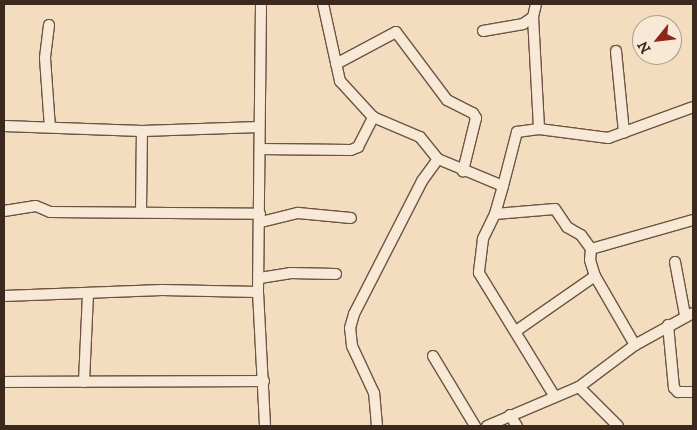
<!DOCTYPE html>
<style>
body{margin:0}
#map{position:relative;width:697px;height:430px;overflow:hidden;background:#f3ddbe;font-family:"IM FELL DW Pica",serif}
div>[style]{position:absolute}
[style*='--x']{left:calc(var(--x)*1px);top:calc(var(--y)*1px);width:calc(var(--w)*1px);rotate:calc(var(--a)*1deg)}
.roads{filter:drop-shadow(1px 0 #6a5545) drop-shadow(-1px 0 #6a5545) drop-shadow(0 1px #6a5545) drop-shadow(0 -1px #6a5545)}
.minor>*{height:10px;margin:-5px;padding:0 5px;transform-origin:5px;border-radius:5px;background:#f7e9d5}
span{translate:-50% -50%;white-space:nowrap;text-align:center;line-height:1.15;-webkit-text-stroke:4px #f7e9d5;paint-order:stroke}
.frame{position:absolute;inset:0;border:5px solid #3d281d;pointer-events:none}
.north{position:absolute;left:632px;top:15px;width:50px;height:50px;box-sizing:border-box;background:#f7e9d5;border:1px solid #ad9c8b;border-radius:50%;rotate:241deg;font-size:14px;font-weight:700;line-height:20px;text-align:center;color:#3d281d}
.north::after{content:'';display:block;margin:auto;width:18px;height:22px;background:#8f2418;clip-path:polygon(50% 0,100% 100%,50% 72%,0 100%)}
</style>
<div id="map">
<div class="roads">
<div class="minor">
<i style="--x:261;--y:4;--w:288;--a:90.6"></i>
<i style="--x:258;--y:292;--w:134;--a:87"></i>
<i style="--x:536;--y:4;--w:13;--a:103"></i>
<i style="--x:533;--y:17;--w:112;--a:86.9"></i>
<i style="--x:49;--y:25;--w:33;--a:97"></i>
<i style="--x:45;--y:58;--w:69;--a:85.9"></i>
<i style="--x:483;--y:31;--w:41;--a:-9.9"></i>
<i style="--x:523;--y:24;--w:12;--a:-35"></i>
<i style="--x:616;--y:51;--w:82;--a:84.4"></i>
<i style="--x:336;--y:64;--w:68;--a:-28.1"></i>
<i style="--x:396;--y:32;--w:85;--a:53.1"></i>
<i style="--x:447;--y:100;--w:29;--a:27"></i>
<i style="--x:473;--y:113;--w:6;--a:59"></i>
<i style="--x:476;--y:118;--w:55;--a:103.8"></i>
<i style="--x:373;--y:117;--w:51;--a:23.1"></i>
<i style="--x:420;--y:137;--w:28;--a:51"></i>
<i style="--x:438;--y:159;--w:70;--a:22.6"></i>
<i style="--x:503;--y:186;--w:56;--a:-75.5"></i>
<i style="--x:517;--y:132;--w:22;--a:-8"></i>
<i style="--x:539;--y:129;--w:70;--a:7.4"></i>
<i style="--x:608;--y:138;--w:90;--a:-20"></i>
<i style="--x:4;--y:126;--w:138;--a:2.1"></i>
<i style="--x:142;--y:131;--w:117;--a:-2"></i>
<i style="--x:260;--y:149;--w:91;--a:0.6"></i>
<i style="--x:351;--y:150;--w:8;--a:-23"></i>
<i style="--x:358;--y:147;--w:34;--a:-63"></i>
<i style="--x:373;--y:117;--w:49;--a:-132.5"></i>
<i style="--x:340;--y:81;--w:79;--a:-102.4"></i>
<i style="--x:503;--y:186;--w:29;--a:106"></i>
<i style="--x:495;--y:214;--w:28;--a:116"></i>
<i style="--x:483;--y:239;--w:34;--a:97"></i>
<i style="--x:479;--y:273;--w:145;--a:58.5"></i>
<i style="--x:4;--y:211;--w:32;--a:-9"></i>
<i style="--x:36;--y:206;--w:15;--a:23"></i>
<i style="--x:50;--y:212;--w:210;--a:0.5"></i>
<i style="--x:141;--y:211;--w:80;--a:-89.3"></i>
<i style="--x:495;--y:214;--w:60;--a:-4.8"></i>
<i style="--x:555;--y:209;--w:22;--a:56"></i>
<i style="--x:567;--y:227;--w:16;--a:30"></i>
<i style="--x:581;--y:235;--w:17;--a:54"></i>
<i style="--x:591;--y:249;--w:11;--a:95"></i>
<i style="--x:590;--y:260;--w:17;--a:73"></i>
<i style="--x:595;--y:276;--w:96;--a:145.2"></i>
<i style="--x:261;--y:222;--w:38;--a:-14"></i>
<i style="--x:298;--y:213;--w:53;--a:5.4"></i>
<i style="--x:591;--y:249;--w:106;--a:-15.9"></i>
<i style="--x:675;--y:262;--w:54;--a:79.3"></i>
<i style="--x:595;--y:276;--w:80;--a:59.9"></i>
<i style="--x:260;--y:278;--w:30;--a:-9"></i>
<i style="--x:290;--y:273;--w:46;--a:1.2"></i>
<i style="--x:4;--y:296;--w:158;--a:-2.2"></i>
<i style="--x:162;--y:290;--w:96;--a:1.2"></i>
<i style="--x:668;--y:325;--w:63;--a:84.6"></i>
<i style="--x:674;--y:388;--w:6;--a:45"></i>
<i style="--x:678;--y:392;--w:15;--a:0"></i>
<i style="--x:433;--y:356;--w:82;--a:59"></i>
<i style="--x:4;--y:382;--w:260;--a:-0.2"></i>
<i style="--x:84;--y:382;--w:87;--a:-87.4"></i>
<i style="--x:579;--y:387;--w:55;--a:45"></i>
<i style="--x:510;--y:415;--w:13;--a:58"></i>
<i style="--x:377;--y:426;--w:33;--a:-95"></i>
<i style="--x:374;--y:393;--w:52;--a:-115.1"></i>
<i style="--x:352;--y:346;--w:18;--a:-96"></i>
<i style="--x:350;--y:328;--w:15;--a:-74"></i>
<i style="--x:354;--y:314;--w:149;--a:-62.9"></i>
<i style="--x:422;--y:181;--w:27;--a:-54"></i>
<i style="--x:487;--y:426;--w:100;--a:-23"></i>
<i style="--x:579;--y:387;--w:70;--a:-36.9"></i>
<i style="--x:635;--y:345;--w:66;--a:-28.9"></i>
</div>
</div>
<div class="frame"></div>
<div class="north">N</div>
</div>
